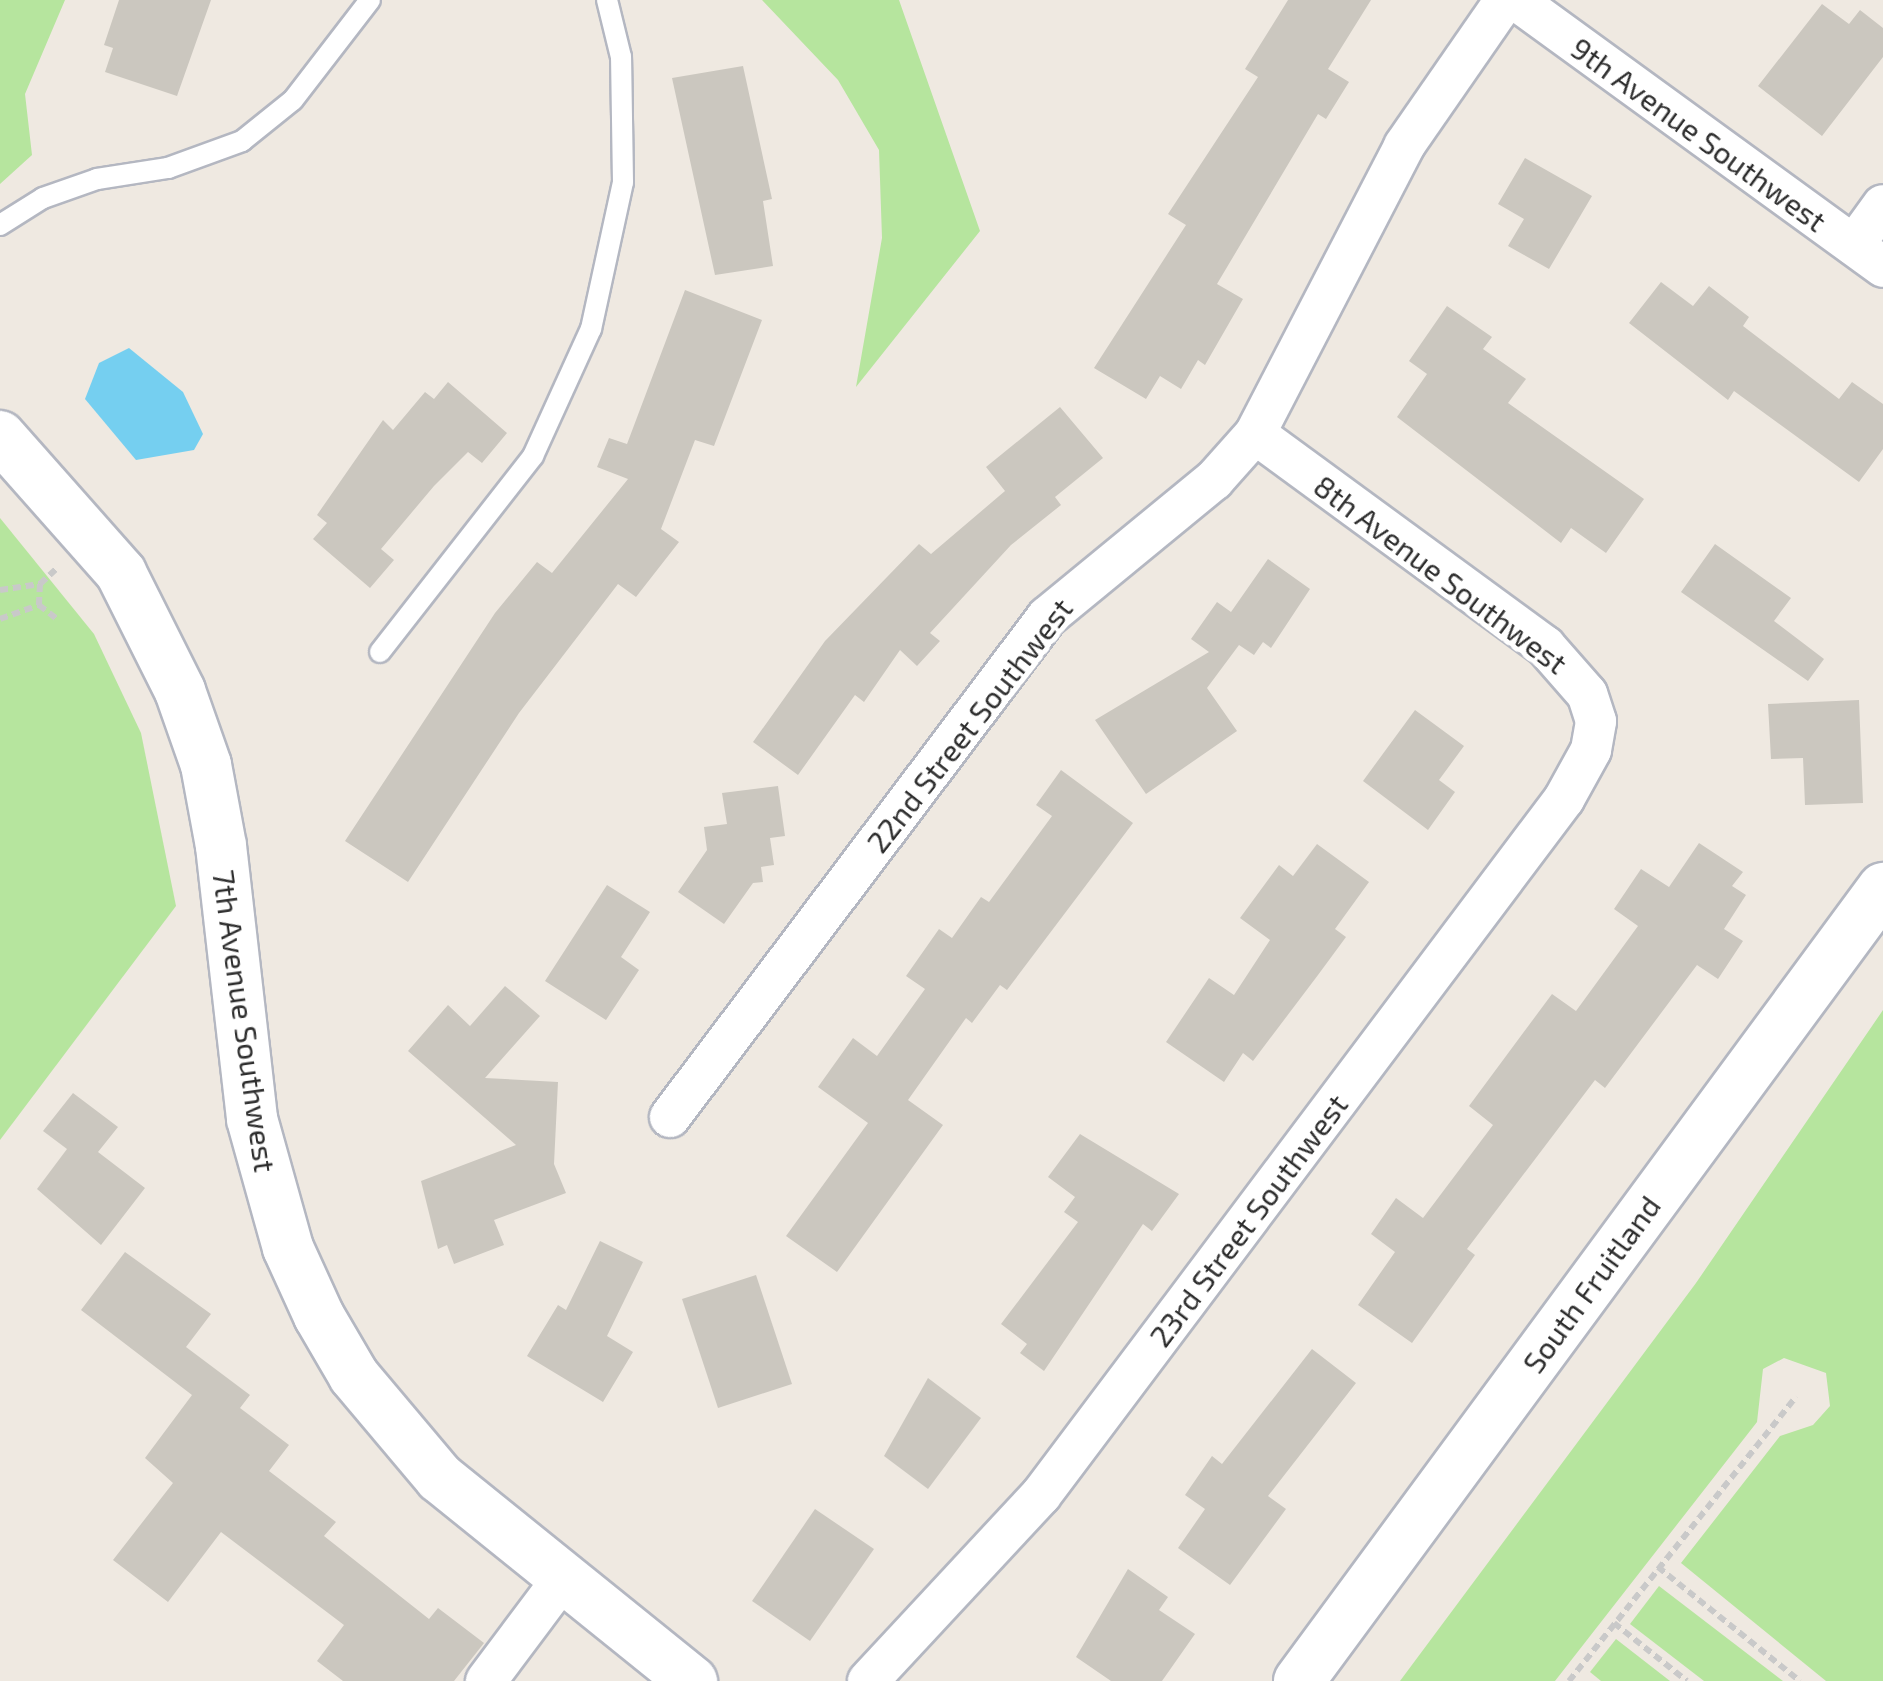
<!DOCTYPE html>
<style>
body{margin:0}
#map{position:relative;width:1883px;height:1681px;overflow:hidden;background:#efe9e1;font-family:"Exo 2",sans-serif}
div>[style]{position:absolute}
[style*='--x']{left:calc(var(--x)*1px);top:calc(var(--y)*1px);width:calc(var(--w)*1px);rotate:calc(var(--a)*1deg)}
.green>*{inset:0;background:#b6e59e}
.water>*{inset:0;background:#75cff0}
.building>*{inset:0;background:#cbc7bf}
.path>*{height:6px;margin-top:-3px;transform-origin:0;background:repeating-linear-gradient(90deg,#c9c9c9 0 8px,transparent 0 13px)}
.roads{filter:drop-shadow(2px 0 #b4b7c1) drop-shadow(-2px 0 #b4b7c1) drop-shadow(0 2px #b4b7c1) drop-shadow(0 -2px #b4b7c1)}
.service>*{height:20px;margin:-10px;padding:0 10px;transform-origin:10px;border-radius:10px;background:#fff}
.minor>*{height:40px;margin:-20px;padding:0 20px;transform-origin:20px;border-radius:20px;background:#fff}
.tertiary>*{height:50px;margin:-25px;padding:0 25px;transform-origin:25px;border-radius:25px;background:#fff}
span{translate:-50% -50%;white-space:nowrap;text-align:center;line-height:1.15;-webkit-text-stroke:10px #fff;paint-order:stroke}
.street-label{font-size:30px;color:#2e2e2e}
</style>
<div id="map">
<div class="green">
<i style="clip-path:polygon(0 0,65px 0,25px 94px,32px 155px,0 184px)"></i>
<i style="clip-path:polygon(762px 0,899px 0,980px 231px,856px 387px,882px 238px,879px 150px,838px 80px)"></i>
<i style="clip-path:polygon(0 518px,94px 634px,141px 733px,176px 906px,0 1140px)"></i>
<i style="clip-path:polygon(1883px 1010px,1883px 1681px,1826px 1681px,1681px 1563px,1780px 1436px,1813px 1425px,1830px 1406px,1826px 1373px,1784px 1358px,1763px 1369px,1757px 1422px,1555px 1681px,1400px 1681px,1696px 1283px)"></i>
<i style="clip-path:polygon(1659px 1586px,1783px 1681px,1704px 1681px,1630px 1624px)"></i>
<i style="clip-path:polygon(1616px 1639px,1670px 1681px,1601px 1681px,1590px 1672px)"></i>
</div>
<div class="water">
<i style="clip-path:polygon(129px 348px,183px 392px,203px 434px,194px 450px,136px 460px,85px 399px,99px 363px)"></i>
</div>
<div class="building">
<i style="clip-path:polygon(119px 0,211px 0,177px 96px,105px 72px,113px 48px,104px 45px)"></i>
<i style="clip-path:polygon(1288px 0,1371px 0,1328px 69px,1349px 82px,1326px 119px,1318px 114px,1217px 284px,1243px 299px,1205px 365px,1198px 360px,1181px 389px,1160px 376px,1146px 399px,1094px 368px,1186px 225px,1168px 214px,1258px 77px,1245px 69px)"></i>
<i style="clip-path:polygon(1822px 4px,1849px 24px,1860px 10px,1883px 28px,1883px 57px,1822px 136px,1758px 86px)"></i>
<i style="clip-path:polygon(743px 66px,772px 199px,763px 201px,773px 266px,715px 275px,672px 78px)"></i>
<i style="clip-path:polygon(1525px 158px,1592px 196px,1549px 269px,1508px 246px,1524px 219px,1498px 204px)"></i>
<i style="clip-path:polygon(1661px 282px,1693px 306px,1709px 286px,1749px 317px,1743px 326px,1839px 399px,1852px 382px,1883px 404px,1883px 449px,1859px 482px,1734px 391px,1728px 400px,1629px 323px)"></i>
<i style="clip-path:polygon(685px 290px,762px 320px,714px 446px,695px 440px,661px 529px,679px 542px,636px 597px,618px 584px,519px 713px,408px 882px,345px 841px,495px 613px,537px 562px,552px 573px,628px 479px,597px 467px,609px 438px,627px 444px)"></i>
<i style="clip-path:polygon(1447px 306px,1492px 337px,1483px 349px,1526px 379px,1508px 403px,1644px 499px,1606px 553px,1571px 528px,1561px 543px,1397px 417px,1427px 374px,1409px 361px)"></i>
<i style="clip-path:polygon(448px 382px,507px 433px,482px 463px,468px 452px,434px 486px,381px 549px,394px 560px,370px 588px,313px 539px,327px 523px,317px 515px,383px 420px,393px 430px,425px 392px,434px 399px)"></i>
<i style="clip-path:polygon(1060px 407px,1103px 458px,1055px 497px,1061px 505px,1011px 545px,930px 633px,940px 641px,917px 666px,900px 650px,864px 702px,855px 695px,798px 775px,753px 742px,825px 641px,919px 544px,931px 554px,1005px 491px,986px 467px)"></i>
<i style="clip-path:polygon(1715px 544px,1791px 598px,1774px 621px,1824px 659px,1808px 681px,1681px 592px)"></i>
<i style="clip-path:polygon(1268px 559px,1310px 589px,1271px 648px,1263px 642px,1254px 655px,1239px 645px,1207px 688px,1237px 731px,1146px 794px,1095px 720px,1209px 652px,1191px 639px,1217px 602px,1231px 612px)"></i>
<i style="clip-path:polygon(1859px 700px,1863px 803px,1805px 805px,1803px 758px,1771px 759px,1768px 704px)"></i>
<i style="clip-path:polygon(1415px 710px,1464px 746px,1439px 780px,1455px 792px,1428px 830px,1363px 781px)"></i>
<i style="clip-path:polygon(1061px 770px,1133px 823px,1007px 990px,1000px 985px,972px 1023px,966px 1018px,908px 1100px,943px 1125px,837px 1272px,786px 1236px,868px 1123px,818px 1087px,853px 1038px,877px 1056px,925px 989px,906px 976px,939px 929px,952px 938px,981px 897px,989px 902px,1052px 816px,1036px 805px)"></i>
<i style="clip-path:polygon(778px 786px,785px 836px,770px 838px,774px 865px,761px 867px,763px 882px,753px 883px,724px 924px,678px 892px,707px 850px,704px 827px,727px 824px,722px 793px)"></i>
<i style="clip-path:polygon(1699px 843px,1743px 872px,1732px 886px,1746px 895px,1724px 929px,1743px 941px,1718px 979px,1697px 965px,1605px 1088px,1595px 1080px,1467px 1249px,1475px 1255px,1412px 1343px,1358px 1305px,1395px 1252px,1371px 1234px,1396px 1198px,1423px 1218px,1493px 1125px,1469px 1106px,1552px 994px,1576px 1011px,1638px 926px,1614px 909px,1641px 869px,1669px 887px)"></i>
<i style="clip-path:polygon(1317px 844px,1369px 882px,1335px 929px,1346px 937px,1318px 975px,1253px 1061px,1243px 1053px,1224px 1082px,1166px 1042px,1209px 978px,1234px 995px,1270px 940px,1240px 918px,1279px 865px,1293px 876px)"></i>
<i style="clip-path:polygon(607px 885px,650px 912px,621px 957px,639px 970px,606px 1020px,545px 981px)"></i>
<i style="clip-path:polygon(505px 986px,540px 1016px,485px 1078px,558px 1082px,554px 1164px,566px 1193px,494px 1220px,504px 1245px,454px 1264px,447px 1245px,438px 1249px,421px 1181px,516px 1145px,408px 1051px,448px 1005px,470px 1026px)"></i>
<i style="clip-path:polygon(73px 1093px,118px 1127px,98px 1152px,145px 1188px,101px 1245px,37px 1189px,67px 1149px,43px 1131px)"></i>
<i style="clip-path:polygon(1080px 1134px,1179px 1194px,1152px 1231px,1143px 1224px,1044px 1371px,1020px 1353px,1027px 1344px,1001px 1324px,1078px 1222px,1064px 1212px,1075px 1197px,1048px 1177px)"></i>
<i style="clip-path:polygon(600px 1241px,643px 1262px,607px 1336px,633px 1352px,603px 1402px,527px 1356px,558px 1305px,566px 1310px)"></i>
<i style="clip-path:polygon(125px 1252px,211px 1314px,186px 1347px,250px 1395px,240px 1408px,289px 1445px,269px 1471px,336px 1522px,324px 1536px,429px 1619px,438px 1608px,484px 1643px,454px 1681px,343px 1681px,317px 1661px,344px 1625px,221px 1532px,168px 1602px,113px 1560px,173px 1483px,145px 1458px,192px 1395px,81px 1310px)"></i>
<i style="clip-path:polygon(756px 1275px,792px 1384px,718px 1408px,682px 1299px)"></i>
<i style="clip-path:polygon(1312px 1349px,1356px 1383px,1268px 1496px,1286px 1509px,1230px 1585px,1178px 1548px,1205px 1509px,1185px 1495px,1212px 1456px,1222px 1464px)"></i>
<i style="clip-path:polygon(928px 1378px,981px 1418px,928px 1489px,884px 1456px)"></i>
<i style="clip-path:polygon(815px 1509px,874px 1549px,810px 1641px,752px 1601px)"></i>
<i style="clip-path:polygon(1128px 1569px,1168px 1597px,1159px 1610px,1195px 1634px,1162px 1681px,1111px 1681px,1076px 1657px)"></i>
</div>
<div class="path">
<i style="--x:40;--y:584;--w:22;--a:-43"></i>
<i style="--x:0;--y:590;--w:40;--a:-8.5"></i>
<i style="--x:40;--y:584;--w:21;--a:93"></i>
<i style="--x:0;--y:619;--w:41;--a:-19.7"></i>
<i style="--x:39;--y:605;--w:23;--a:38"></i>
<i style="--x:1658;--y:1567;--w:182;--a:38.8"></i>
<i style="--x:1614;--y:1623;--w:93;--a:38.5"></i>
<i style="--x:1569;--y:1681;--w:364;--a:-51.4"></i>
</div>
<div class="roads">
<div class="service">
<i style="--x:0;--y:225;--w:51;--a:-32.1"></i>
<i style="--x:43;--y:198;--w:57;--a:-19.4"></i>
<i style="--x:97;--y:179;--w:72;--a:-8.8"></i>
<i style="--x:168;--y:168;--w:79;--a:-20"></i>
<i style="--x:242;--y:141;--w:65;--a:-38.8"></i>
<i style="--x:293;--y:100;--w:126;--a:-52.4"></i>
<i style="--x:380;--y:652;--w:249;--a:-52"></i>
<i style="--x:533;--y:456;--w:140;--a:-65.5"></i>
<i style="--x:591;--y:329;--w:150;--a:-77.7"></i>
<i style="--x:623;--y:182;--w:125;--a:-90.9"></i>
<i style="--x:621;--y:57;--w:59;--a:-103.8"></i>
</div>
<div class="minor">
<i style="--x:1516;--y:0;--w:454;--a:36"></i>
<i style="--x:1854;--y:245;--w:49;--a:-54.1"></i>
<i style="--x:670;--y:1117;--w:626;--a:-52.98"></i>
<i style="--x:1047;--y:617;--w:216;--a:-39.4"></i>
<i style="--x:1214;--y:480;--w:62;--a:-48.3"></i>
<i style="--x:1255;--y:434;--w:324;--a:-62.6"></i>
<i style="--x:1404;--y:146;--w:178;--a:-55.3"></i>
<i style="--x:486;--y:1681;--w:124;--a:-53.2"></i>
<i style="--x:868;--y:1681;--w:254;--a:-47.1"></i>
<i style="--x:1041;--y:1495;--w:871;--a:-53.08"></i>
<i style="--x:1564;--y:799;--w:56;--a:-61.1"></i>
<i style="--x:1591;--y:750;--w:29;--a:-80"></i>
<i style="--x:1596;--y:721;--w:28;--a:-108"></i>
<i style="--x:1587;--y:694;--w:64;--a:-131.2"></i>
<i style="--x:1545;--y:646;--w:359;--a:-143.8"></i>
</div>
<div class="tertiary">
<i style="--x:0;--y:436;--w:183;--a:48.5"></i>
<i style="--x:121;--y:573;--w:132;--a:63.4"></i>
<i style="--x:180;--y:691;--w:78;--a:70.6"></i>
<i style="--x:206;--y:765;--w:82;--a:79.5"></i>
<i style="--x:221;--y:846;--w:275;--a:83.5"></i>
<i style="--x:252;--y:1119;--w:134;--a:74.4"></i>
<i style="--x:288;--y:1248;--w:75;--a:65.5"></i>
<i style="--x:319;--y:1316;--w:69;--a:59.7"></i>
<i style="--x:354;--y:1376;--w:133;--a:49.9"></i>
<i style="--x:440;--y:1478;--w:324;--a:38.9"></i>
<i style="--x:1299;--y:1681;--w:985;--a:-53.63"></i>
</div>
</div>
<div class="street-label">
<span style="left:1699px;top:134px;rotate:36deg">9th Avenue Southwest</span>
<span style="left:1441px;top:574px;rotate:37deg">8th Avenue Southwest</span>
<span style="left:969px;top:725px;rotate:-52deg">22nd Street Southwest</span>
<span style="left:245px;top:1021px;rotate:82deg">7th Avenue Southwest</span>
<span style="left:1248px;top:1220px;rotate:-53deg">23rd Street Southwest</span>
<span style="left:1591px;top:1284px;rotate:-54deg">South Fruitland</span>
</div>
</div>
